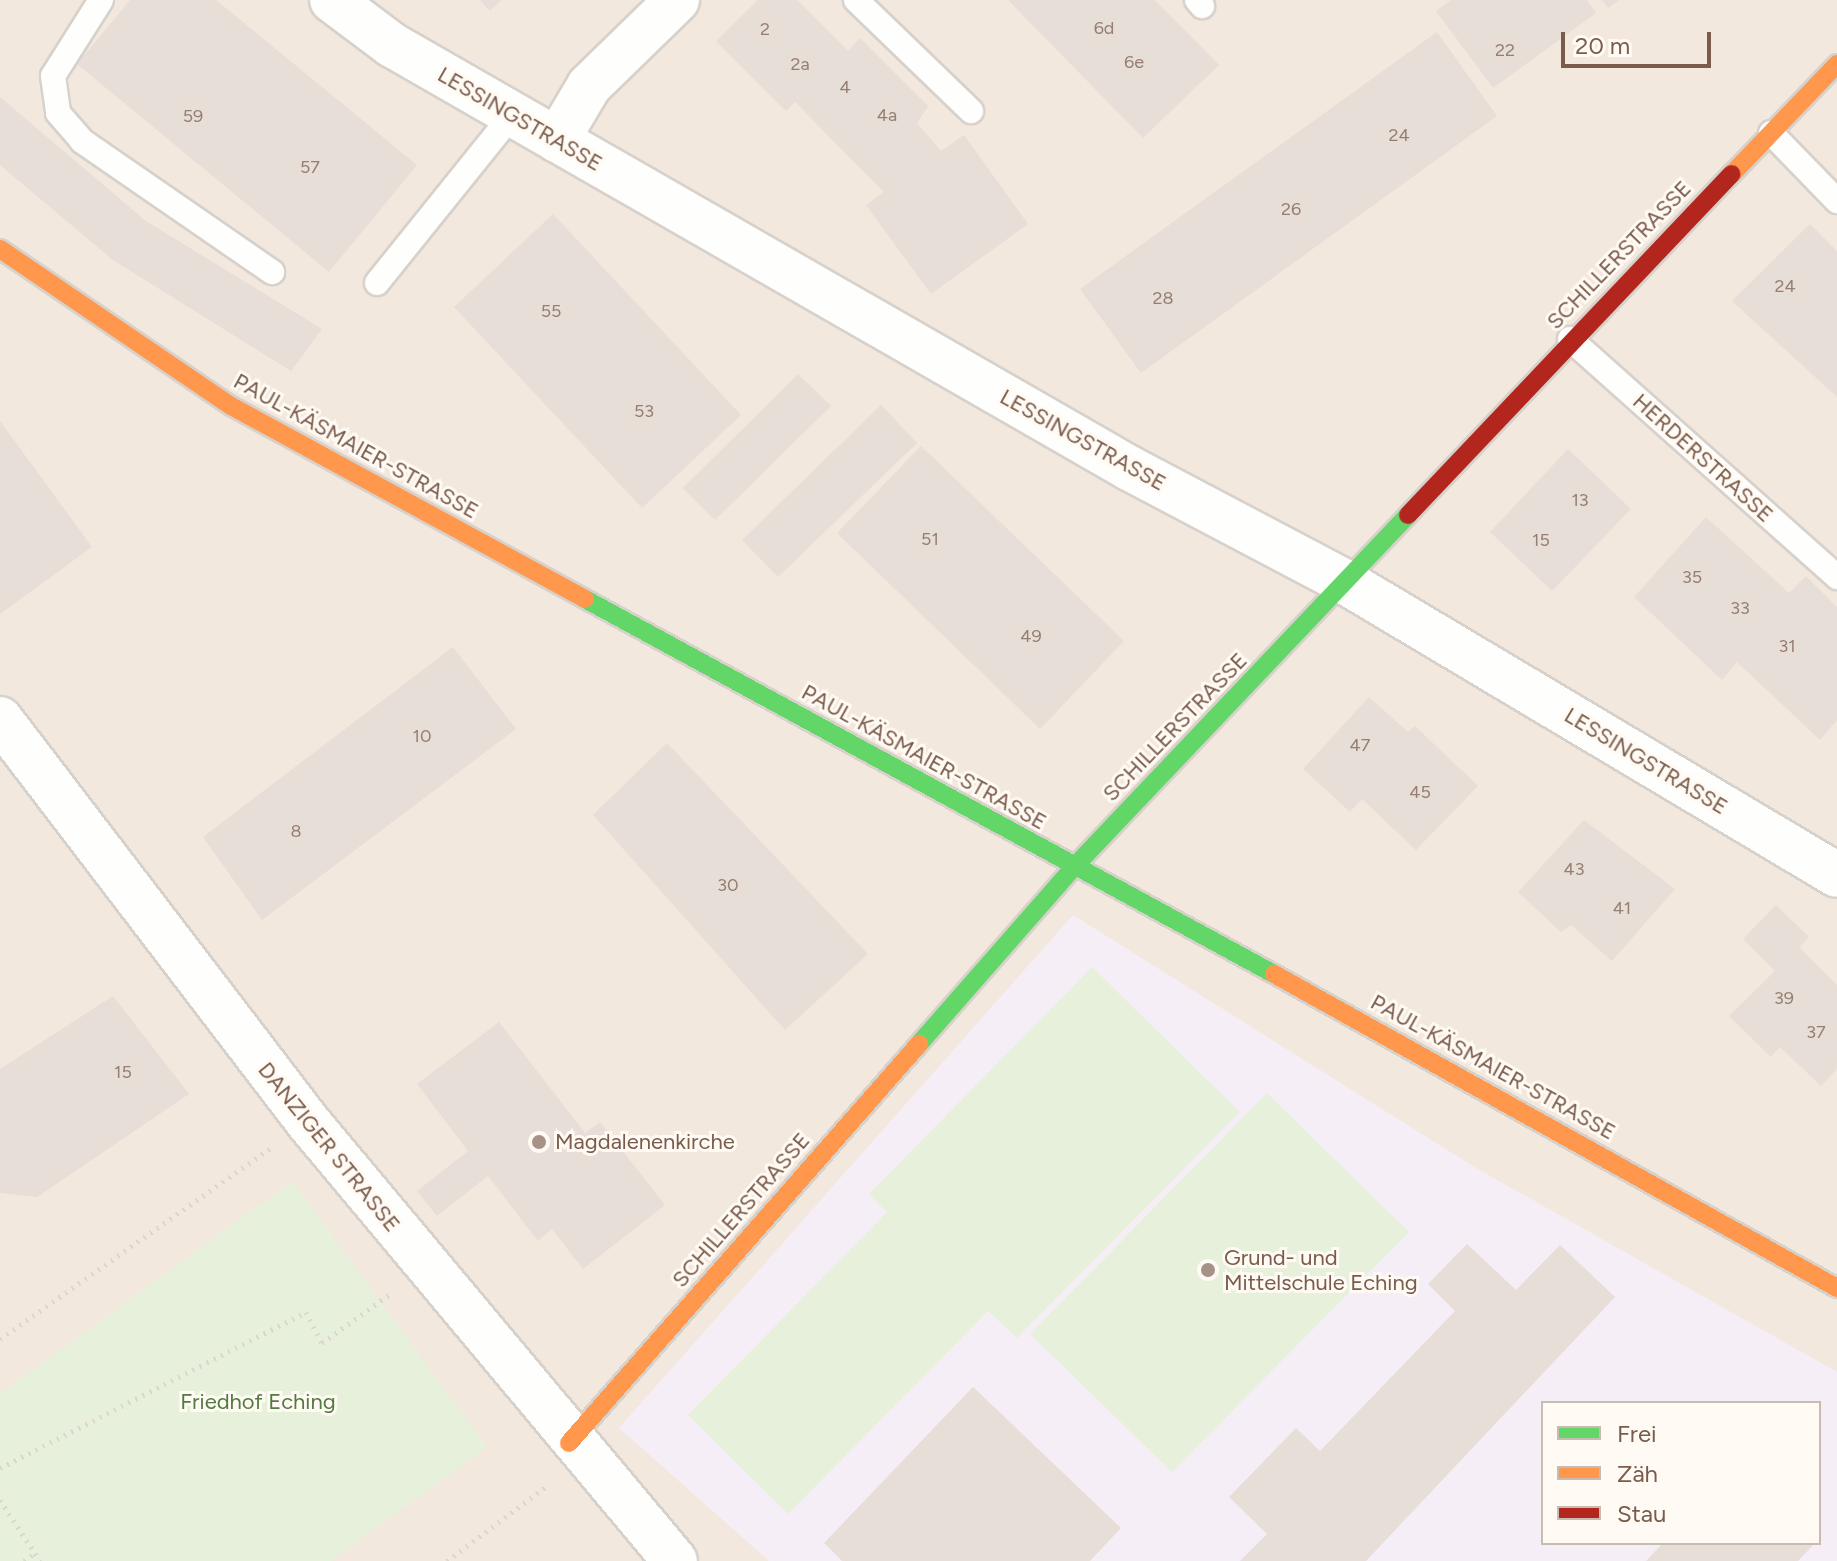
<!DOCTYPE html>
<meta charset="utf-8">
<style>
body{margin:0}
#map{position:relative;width:1837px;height:1561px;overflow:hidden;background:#f9f5f0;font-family:Figtree,sans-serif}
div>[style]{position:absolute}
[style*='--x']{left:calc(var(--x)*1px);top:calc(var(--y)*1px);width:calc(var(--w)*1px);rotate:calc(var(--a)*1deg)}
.residential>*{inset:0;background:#f2e8de}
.education>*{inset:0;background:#f6eef6}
.green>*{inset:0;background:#e7f0db}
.building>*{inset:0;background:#e6ded7}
.path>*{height:5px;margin-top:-2.5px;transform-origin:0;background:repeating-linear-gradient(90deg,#dcd5d0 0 2px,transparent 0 8px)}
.roads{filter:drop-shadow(2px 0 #d7d1cb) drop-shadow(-2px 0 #d7d1cb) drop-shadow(0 2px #d7d1cb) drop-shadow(0 -2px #d7d1cb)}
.lane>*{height:24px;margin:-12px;padding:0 12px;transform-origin:12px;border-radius:12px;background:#fefefd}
.street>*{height:44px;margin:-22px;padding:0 22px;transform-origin:22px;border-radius:22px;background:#fefefd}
.fast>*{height:18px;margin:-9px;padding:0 9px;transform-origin:9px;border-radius:9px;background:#63d668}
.slow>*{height:18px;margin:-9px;padding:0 9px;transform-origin:9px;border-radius:9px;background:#ff974d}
.jam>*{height:18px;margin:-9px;padding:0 9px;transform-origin:9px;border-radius:9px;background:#b3261e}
.dots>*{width:22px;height:22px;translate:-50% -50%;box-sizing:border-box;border:4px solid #fffaf3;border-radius:50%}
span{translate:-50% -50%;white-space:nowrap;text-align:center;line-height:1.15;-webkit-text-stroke:6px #fffaf3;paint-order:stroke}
.number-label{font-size:18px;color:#977e72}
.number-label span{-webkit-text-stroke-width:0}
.street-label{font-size:22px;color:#7a5c4d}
.poi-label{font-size:22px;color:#7a5c4d}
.left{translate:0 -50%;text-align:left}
.park-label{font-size:22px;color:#537a41}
.legend{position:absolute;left:1541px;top:1401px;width:280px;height:144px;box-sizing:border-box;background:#fffaf3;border:2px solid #cabbb1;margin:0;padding:10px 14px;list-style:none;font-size:24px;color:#7a5c4d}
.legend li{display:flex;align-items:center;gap:16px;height:40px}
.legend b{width:40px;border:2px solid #cabbb1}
.scale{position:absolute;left:1561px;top:32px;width:150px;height:36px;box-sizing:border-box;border:4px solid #7a5c4d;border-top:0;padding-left:10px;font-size:24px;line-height:28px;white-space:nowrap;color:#7a5c4d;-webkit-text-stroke:6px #fffaf3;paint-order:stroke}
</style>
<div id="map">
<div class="residential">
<i style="clip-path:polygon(evenodd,0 0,1837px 0,1837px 1561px,0 1561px,0 0,1543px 1403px,1819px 1403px,1819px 1543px,1543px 1543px,1543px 1403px)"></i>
</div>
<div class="education">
<i style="clip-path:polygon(evenodd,1073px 915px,1476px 1168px,1837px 1372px,1837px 1561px,769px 1561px,619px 1428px,1073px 915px,1543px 1403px,1819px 1403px,1819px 1543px,1543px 1543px,1543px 1403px)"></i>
</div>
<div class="green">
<i style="clip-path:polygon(1092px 967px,1240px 1112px,1017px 1338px,988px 1311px,788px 1514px,688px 1415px,887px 1212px,869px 1194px)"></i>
<i style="clip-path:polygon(1267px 1093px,1409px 1232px,1172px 1472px,1030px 1334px)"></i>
<i style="clip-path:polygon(292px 1181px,487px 1447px,331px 1561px,0 1561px,0 1394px)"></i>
</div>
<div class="building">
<i style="clip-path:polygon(130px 0,216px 0,417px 165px,329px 272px,77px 64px)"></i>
<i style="clip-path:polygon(480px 0,501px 0,490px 11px)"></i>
<i style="clip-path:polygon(758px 0,797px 0,848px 51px,860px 38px,928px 106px,917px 123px,941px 151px,964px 135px,1028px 224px,931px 294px,866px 205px,884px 192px,795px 102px,786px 111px,716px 41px)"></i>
<i style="clip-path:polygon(1008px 0,1155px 0,1219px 65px,1143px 138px)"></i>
<i style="clip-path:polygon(1451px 0,1587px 0,1596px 13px,1493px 88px,1436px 11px)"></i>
<i style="clip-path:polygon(1602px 0,1619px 0,1608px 8px)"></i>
<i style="clip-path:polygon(1437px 32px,1497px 116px,1141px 373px,1080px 289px)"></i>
<i style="clip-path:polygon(0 97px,146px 221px,322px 329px,291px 371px,113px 260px,0 165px)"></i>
<i style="clip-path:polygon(553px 214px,741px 415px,642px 508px,454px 307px)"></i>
<i style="clip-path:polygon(1810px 224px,1837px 251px,1837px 397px,1732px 301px)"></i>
<i style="clip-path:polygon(798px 374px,831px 406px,715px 520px,683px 488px)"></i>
<i style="clip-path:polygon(881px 405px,917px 443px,778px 577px,742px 540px)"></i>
<i style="clip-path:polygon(0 421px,92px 547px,0 614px)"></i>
<i style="clip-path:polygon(921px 446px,1124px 641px,1040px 729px,837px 533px)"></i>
<i style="clip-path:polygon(1568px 449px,1631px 509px,1552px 591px,1490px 532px)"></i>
<i style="clip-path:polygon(1706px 517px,1789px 593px,1806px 576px,1837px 607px,1837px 720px,1820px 740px,1737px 662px,1722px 680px,1634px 597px)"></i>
<i style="clip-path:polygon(453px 647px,516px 729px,262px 920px,203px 837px)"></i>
<i style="clip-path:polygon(1369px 697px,1408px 732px,1415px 726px,1478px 786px,1416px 850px,1362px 799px,1350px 812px,1303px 769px)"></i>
<i style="clip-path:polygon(667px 743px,868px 954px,785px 1030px,593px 815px)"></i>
<i style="clip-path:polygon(1584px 820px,1675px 889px,1612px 961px,1571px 925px,1561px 932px,1518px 892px)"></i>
<i style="clip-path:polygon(1776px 905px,1809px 937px,1799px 947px,1837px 985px,1837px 1069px,1821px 1086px,1780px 1047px,1771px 1057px,1729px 1016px,1775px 971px,1743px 939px)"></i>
<i style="clip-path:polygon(113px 996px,189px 1094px,37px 1197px,0 1193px,0 1069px)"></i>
<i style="clip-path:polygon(499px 1022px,585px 1133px,600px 1122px,665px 1205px,583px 1269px,552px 1229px,538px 1241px,488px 1176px,437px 1216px,417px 1191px,468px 1151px,417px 1084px)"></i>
<i style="clip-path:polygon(1467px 1244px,1516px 1290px,1560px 1245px,1615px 1297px,1366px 1561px,1240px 1561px,1267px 1534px,1229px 1497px,1296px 1428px,1320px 1451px,1455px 1311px,1428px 1284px)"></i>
<i style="clip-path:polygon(973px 1387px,1121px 1528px,1090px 1561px,842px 1561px,824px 1543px)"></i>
<i style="clip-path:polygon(1663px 1543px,1815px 1543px,1798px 1561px,1646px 1561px)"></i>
</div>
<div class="path">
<i style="--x:0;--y:1339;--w:332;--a:-35.2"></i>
<i style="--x:0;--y:1468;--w:343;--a:-27"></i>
<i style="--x:306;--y:1312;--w:35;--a:63"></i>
<i style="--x:322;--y:1343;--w:84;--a:-35.8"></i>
<i style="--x:0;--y:1500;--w:73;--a:56.7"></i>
<i style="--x:24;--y:1561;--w:14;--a:-36"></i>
<i style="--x:447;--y:1561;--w:125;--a:-36.9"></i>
</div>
<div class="roads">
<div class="lane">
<i style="--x:101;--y:0;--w:90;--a:122.3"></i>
<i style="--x:53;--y:76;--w:37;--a:82"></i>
<i style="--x:58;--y:113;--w:37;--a:49"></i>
<i style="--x:82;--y:141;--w:231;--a:34.6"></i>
<i style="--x:856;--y:0;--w:160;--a:44"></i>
<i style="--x:1197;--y:0;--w:8;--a:50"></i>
<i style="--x:1771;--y:133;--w:95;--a:45.9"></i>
<i style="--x:377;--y:283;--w:217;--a:-51.2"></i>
<i style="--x:1570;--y:339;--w:358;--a:41.7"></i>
</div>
<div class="street">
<i style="--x:332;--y:0;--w:75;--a:36.9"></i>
<i style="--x:392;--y:45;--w:850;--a:29.85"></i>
<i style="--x:1129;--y:468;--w:246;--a:27.8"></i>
<i style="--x:1347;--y:583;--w:570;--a:30.79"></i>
<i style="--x:557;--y:140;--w:63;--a:-59.3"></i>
<i style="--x:589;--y:86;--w:123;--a:-44.3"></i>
<i style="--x:0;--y:719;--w:507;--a:52.61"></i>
<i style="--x:308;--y:1122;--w:572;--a:50.1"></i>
</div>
<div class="fast">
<i style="--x:585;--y:599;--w:784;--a:28.56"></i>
<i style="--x:919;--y:1044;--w:237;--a:-48.8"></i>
<i style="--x:1075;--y:866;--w:484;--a:-46.5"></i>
</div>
<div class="slow">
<i style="--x:1732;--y:174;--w:152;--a:-46.3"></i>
<i style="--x:0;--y:249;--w:279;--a:34.2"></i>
<i style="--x:231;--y:406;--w:403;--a:28.6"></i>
<i style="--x:1274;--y:974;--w:645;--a:29.15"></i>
<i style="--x:569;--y:1443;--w:531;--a:-48.74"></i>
</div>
<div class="jam">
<i style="--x:1408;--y:515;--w:470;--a:-46.5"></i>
</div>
</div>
<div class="dots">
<i style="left:539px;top:1142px;background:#a69286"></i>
<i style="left:1208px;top:1270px;background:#a69286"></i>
</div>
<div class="number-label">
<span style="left:1104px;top:28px">6d</span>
<span style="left:765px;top:29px">2</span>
<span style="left:1505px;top:50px">22</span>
<span style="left:1134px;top:62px">6e</span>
<span style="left:800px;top:64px">2a</span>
<span style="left:845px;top:87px">4</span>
<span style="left:887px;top:115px">4a</span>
<span style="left:193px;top:116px">59</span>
<span style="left:1399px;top:135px">24</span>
<span style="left:310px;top:167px">57</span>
<span style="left:1291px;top:209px">26</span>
<span style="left:1785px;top:286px">24</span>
<span style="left:1163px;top:298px">28</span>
<span style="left:551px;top:311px">55</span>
<span style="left:644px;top:411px">53</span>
<span style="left:1580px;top:500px">13</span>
<span style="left:930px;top:539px">51</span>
<span style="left:1541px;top:540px">15</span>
<span style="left:1692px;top:577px">35</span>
<span style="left:1740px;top:608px">33</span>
<span style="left:1031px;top:636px">49</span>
<span style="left:1787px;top:646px">31</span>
<span style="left:422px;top:736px">10</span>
<span style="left:1360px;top:745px">47</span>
<span style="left:1420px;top:792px">45</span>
<span style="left:296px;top:831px">8</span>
<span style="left:1574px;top:869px">43</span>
<span style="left:728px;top:885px">30</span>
<span style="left:1622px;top:908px">41</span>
<span style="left:1784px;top:998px">39</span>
<span style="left:1816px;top:1032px">37</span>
<span style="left:123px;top:1072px">15</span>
</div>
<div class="street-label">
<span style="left:520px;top:119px;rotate:30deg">LESSINGSTRASSE</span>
<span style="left:1619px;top:255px;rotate:-46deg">SCHILLERSTRASSE</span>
<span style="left:1083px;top:440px;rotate:29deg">LESSINGSTRASSE</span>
<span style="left:356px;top:446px;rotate:29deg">PAUL-KÄSMAIER-STRASSE</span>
<span style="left:1703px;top:458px;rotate:42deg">HERDERSTRASSE</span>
<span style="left:1175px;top:727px;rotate:-46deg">SCHILLERSTRASSE</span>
<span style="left:924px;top:757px;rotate:29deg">PAUL-KÄSMAIER-STRASSE</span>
<span style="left:1646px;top:761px;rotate:31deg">LESSINGSTRASSE</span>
<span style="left:1493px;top:1067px;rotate:29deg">PAUL-KÄSMAIER-STRASSE</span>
<span style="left:329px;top:1147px;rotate:51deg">DANZIGER STRASSE</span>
<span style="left:741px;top:1210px;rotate:-49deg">SCHILLERSTRASSE</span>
</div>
<div class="poi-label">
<span class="left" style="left:555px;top:1142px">Magdalenenkirche</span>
<span class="left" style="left:1224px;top:1270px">Grund- und<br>Mittelschule Eching</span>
</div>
<div class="park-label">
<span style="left:258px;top:1402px">Friedhof Eching</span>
</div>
<ul class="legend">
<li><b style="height:10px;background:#63d668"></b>Frei</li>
<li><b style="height:10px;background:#ff974d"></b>Zäh</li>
<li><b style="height:10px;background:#b3261e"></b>Stau</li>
</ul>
<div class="scale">20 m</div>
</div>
